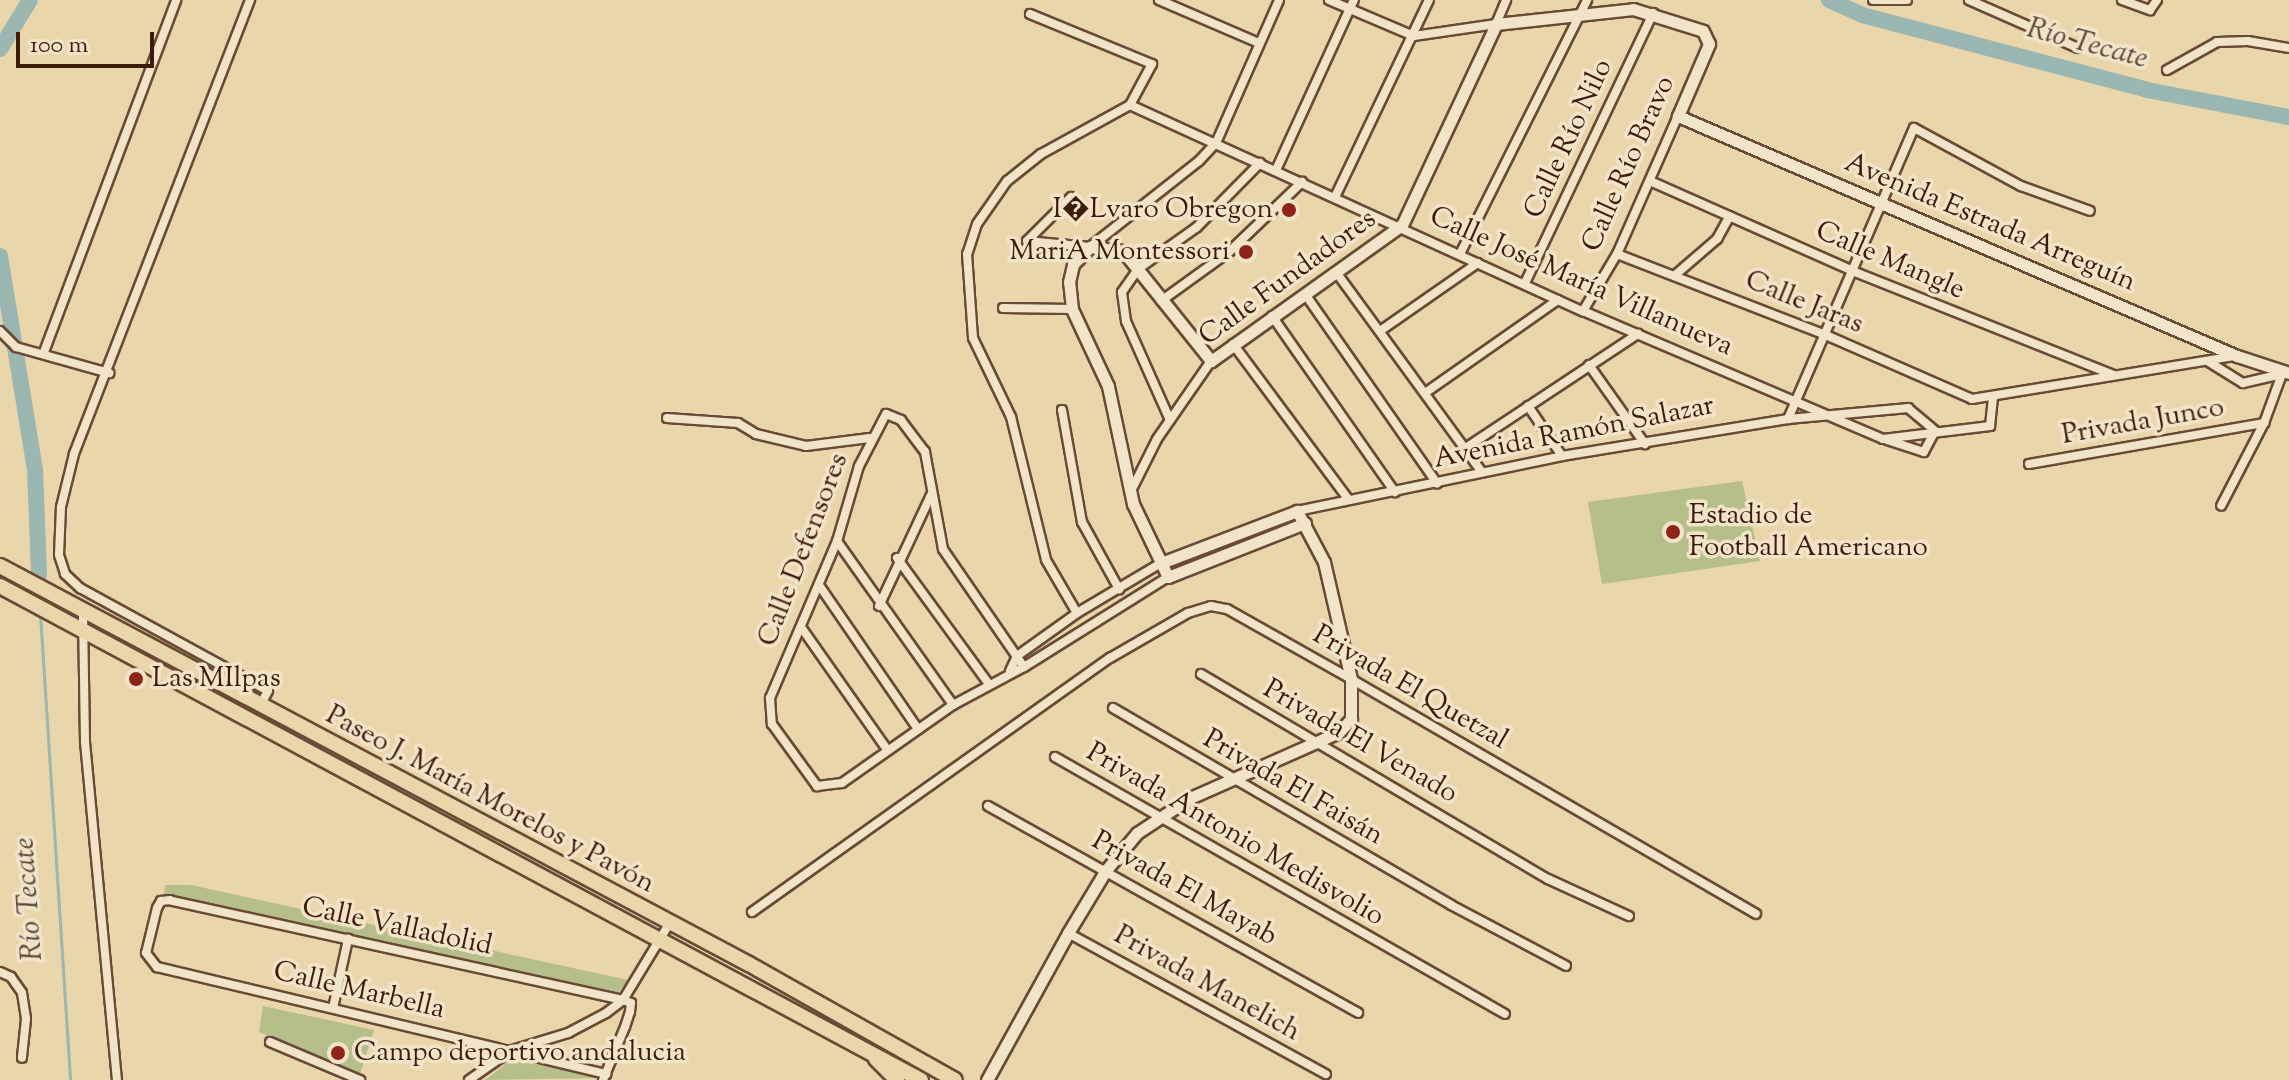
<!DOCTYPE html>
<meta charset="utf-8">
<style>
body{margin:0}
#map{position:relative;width:2289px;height:1080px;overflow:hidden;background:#e9d6ab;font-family:"Sorts Mill Goudy",serif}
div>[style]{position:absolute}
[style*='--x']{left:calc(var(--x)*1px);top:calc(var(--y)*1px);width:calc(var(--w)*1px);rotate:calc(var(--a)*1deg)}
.green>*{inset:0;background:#b6be89}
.stream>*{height:3px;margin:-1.5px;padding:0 1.5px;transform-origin:1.5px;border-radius:1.5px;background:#9ab7b2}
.river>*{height:16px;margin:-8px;padding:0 8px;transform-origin:8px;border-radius:8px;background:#9ab7b2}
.roads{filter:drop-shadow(2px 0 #694a34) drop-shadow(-2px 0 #694a34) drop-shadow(0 2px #694a34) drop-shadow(0 -2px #694a34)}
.street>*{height:8px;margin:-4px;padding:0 4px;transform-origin:4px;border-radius:4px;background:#f1e4c8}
.secondary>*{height:11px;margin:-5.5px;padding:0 5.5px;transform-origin:5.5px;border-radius:5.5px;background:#f1e4c8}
.highway>*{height:14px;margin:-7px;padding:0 7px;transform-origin:7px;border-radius:7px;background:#e9d6ab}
.dots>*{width:22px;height:22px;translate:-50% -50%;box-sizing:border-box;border:4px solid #f1e4c8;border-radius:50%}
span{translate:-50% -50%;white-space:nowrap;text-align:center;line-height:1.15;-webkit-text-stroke:7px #f1e4c8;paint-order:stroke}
.street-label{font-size:28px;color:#3e1c0c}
.poi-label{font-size:28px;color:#3e1c0c}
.right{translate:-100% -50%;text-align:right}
.left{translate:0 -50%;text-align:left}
.water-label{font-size:30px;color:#5a4a3e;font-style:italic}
.scale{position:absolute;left:16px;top:32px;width:138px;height:36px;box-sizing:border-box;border:4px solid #3e1c0c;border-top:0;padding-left:10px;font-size:24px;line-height:28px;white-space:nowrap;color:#3e1c0c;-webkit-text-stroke:6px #f1e4c8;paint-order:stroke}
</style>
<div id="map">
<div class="green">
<i style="clip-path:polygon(1742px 481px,1760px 561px,1602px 584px,1588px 502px)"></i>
<i style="clip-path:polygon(165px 885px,191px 885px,628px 980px,616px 995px,164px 894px)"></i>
<i style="clip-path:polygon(263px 1006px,374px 1030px,360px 1074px,259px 1032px)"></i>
<i style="clip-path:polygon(512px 1059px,599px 1078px,485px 1080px)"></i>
</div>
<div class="stream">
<i style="--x:40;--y:614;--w:467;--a:86.3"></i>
</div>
<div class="river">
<i style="--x:1829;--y:0;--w:36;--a:24"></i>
<i style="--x:1862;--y:15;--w:295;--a:14.7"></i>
<i style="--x:2147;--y:90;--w:145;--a:10.8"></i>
<i style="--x:0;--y:49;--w:57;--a:-58.5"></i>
<i style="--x:0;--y:256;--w:216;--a:80.7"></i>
<i style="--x:35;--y:469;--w:106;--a:87.8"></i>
</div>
<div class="roads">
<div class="street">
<i style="--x:250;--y:0;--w:487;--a:111.2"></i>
<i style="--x:74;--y:454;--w:55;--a:103.8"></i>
<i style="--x:61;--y:507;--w:48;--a:92.4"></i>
<i style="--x:59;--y:555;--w:20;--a:72"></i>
<i style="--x:65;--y:574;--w:21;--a:43"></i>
<i style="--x:80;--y:588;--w:214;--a:28.7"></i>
<i style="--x:268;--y:691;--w:18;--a:119"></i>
<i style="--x:1159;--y:0;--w:109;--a:23.3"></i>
<i style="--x:1329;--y:0;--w:92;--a:23"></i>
<i style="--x:1414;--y:36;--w:83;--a:-8.3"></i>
<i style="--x:1496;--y:24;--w:26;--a:-67"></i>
<i style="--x:1873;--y:0;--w:34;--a:0"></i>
<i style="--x:1969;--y:0;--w:119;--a:23.8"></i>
<i style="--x:2122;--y:0;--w:30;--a:20"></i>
<i style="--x:2150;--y:10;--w:12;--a:-55"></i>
<i style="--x:1030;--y:14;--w:132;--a:22.3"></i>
<i style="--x:1152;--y:64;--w:47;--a:118.2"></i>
<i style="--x:1130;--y:105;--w:102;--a:151.2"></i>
<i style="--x:1041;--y:154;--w:43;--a:141.5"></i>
<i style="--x:1007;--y:181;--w:52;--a:124.9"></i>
<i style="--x:977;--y:224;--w:32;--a:108"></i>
<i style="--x:967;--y:254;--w:84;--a:85.9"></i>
<i style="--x:973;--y:338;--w:88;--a:64.3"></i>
<i style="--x:1011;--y:417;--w:147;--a:76.2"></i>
<i style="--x:1046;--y:560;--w:61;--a:59.7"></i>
<i style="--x:2167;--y:70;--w:57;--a:-29.2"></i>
<i style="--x:2217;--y:42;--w:31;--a:-2"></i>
<i style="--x:2248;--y:41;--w:42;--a:9.7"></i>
<i style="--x:1130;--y:105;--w:498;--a:24.5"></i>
<i style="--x:1583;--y:311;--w:326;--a:23.1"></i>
<i style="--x:1883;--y:439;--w:108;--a:-6.9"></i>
<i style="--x:1990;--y:426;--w:30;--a:-84"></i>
<i style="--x:1276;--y:170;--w:187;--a:-65.4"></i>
<i style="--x:1650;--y:181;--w:224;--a:23.9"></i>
<i style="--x:1855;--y:272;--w:279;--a:21.7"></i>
<i style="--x:1071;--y:197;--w:62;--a:135"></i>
<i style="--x:1027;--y:241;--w:63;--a:5.4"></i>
<i style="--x:1090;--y:247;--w:139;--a:-38.3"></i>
<i style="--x:1199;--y:161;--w:25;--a:-47"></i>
<i style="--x:1216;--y:143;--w:156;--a:-66.2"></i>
<i style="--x:1335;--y:197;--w:218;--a:-64.5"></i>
<i style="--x:1460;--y:254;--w:284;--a:-63.4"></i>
<i style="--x:1617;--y:254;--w:226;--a:21.2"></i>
<i style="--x:1828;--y:336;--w:157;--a:23.6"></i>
<i style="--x:1972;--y:399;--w:267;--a:-9.3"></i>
<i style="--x:1336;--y:272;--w:248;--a:53.9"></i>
<i style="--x:1674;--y:276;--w:57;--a:-40.7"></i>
<i style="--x:1717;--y:239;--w:26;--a:-61"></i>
<i style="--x:1525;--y:283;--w:299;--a:-64.6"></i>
<i style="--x:1305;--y:294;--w:231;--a:55.1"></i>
<i style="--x:1161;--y:301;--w:85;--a:-35.9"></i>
<i style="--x:1230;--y:251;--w:100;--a:-43.8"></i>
<i style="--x:1003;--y:308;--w:69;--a:0.8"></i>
<i style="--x:1583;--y:311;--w:66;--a:-59.2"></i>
<i style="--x:1617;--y:254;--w:151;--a:-66.2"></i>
<i style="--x:1272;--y:316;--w:215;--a:55.1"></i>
<i style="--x:0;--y:331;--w:23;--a:45"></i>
<i style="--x:16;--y:347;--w:97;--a:15.6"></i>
<i style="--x:1380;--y:331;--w:119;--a:-34.8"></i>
<i style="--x:1233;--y:344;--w:193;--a:53.4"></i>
<i style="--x:44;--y:352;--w:376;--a:-69.4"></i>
<i style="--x:2209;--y:362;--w:40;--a:32"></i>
<i style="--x:2243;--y:383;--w:40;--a:-13"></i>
<i style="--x:2282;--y:374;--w:52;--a:110.2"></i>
<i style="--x:2264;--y:423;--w:93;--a:117.4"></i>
<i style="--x:1589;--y:365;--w:97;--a:54.7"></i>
<i style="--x:1425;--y:393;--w:162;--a:-35"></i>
<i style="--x:1528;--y:406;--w:60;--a:55.8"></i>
<i style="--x:1062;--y:410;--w:114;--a:79.9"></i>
<i style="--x:1082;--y:522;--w:77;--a:61.1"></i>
<i style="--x:667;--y:418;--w:71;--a:4"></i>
<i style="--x:738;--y:423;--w:21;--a:31"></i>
<i style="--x:756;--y:434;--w:51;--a:13.5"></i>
<i style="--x:806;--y:446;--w:64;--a:-7.1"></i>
<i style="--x:1788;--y:419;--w:317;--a:-66.6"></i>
<i style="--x:1914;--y:128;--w:122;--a:28.5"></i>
<i style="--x:2021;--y:186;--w:73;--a:19.9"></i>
<i style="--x:1170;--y:420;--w:108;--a:-114"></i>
<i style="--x:1126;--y:321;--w:29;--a:-98"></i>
<i style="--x:1122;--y:292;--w:28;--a:-55"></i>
<i style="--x:1138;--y:269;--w:72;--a:-35.4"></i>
<i style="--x:1197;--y:227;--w:90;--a:-45.5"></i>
<i style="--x:1464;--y:449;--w:209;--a:-33.5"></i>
<i style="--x:2029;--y:464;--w:239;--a:-9.9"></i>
<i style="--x:1130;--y:493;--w:60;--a:-63.4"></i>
<i style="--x:1157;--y:439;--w:95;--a:-55.3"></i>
<i style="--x:1297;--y:511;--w:271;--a:-11.7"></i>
<i style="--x:1562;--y:456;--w:229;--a:-9.3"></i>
<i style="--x:1788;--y:419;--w:121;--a:-5.2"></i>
<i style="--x:1908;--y:408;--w:35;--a:40"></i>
<i style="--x:1935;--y:431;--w:24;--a:118"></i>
<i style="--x:1924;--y:452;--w:39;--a:-162"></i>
<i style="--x:837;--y:541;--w:201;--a:54.7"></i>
<i style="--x:897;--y:558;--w:155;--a:53.9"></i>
<i style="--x:819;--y:585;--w:175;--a:55.5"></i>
<i style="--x:879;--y:606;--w:123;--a:-64.9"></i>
<i style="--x:83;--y:614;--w:128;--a:89.1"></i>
<i style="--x:85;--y:742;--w:340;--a:84.6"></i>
<i style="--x:801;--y:627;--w:148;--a:54.9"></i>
<i style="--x:1024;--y:667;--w:143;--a:-124.5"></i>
<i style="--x:943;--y:549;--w:99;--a:-100.5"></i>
<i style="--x:925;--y:452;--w:40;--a:-127"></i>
<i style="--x:901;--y:420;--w:16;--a:-158"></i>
<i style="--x:886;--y:414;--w:59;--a:117.4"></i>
<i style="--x:859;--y:466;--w:78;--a:106.3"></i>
<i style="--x:837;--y:541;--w:171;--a:113.1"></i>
<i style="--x:770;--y:698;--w:26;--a:86"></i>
<i style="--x:772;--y:724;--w:77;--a:54"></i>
<i style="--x:817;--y:786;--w:25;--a:-7"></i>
<i style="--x:842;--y:783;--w:136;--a:-35.1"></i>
<i style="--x:953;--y:705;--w:81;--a:-28.2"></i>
<i style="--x:1024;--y:667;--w:170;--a:-32"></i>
<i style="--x:1010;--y:671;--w:17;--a:-65"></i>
<i style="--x:1017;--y:656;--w:74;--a:-35.6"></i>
<i style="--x:1077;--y:613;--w:98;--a:-30.8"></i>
<i style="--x:1201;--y:674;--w:403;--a:30.6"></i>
<i style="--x:1548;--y:879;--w:89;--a:24.6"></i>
<i style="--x:1113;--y:708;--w:391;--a:30.2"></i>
<i style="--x:1451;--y:905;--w:130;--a:27.9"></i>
<i style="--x:1055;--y:757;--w:518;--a:29.73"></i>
<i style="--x:988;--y:806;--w:424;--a:29.2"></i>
<i style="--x:752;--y:912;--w:439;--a:-35.4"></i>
<i style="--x:1110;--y:658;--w:90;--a:-30"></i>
<i style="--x:1188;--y:613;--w:24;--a:-17"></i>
<i style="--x:1211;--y:606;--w:16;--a:11"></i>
<i style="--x:1227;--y:609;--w:142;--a:29.4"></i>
<i style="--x:1351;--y:679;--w:468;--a:30.1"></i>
<i style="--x:1068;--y:933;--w:294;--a:28.7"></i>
<i style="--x:0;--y:972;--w:12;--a:24"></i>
<i style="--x:11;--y:977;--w:19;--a:55"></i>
<i style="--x:22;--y:993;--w:26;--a:81"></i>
<i style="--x:26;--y:1019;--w:39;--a:96"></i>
<i style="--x:333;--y:1008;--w:71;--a:-77.7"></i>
<i style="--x:270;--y:1042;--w:98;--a:22.9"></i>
<i style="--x:469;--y:1080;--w:52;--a:-34.9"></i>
<i style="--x:512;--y:1050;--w:59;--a:-16.9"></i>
<i style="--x:568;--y:1033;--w:43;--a:-27.8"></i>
<i style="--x:606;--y:1013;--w:21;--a:-37"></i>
<i style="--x:623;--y:1000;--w:89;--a:-58.8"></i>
<i style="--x:603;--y:1080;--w:57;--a:-67.5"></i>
<i style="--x:625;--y:1027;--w:16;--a:-72"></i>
<i style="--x:630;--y:1012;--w:9;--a:-84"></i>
<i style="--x:631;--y:1003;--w:9;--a:-159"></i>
<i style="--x:623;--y:1000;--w:464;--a:-167.6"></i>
<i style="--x:170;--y:900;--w:9;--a:174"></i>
<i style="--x:161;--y:901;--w:8;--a:120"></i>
<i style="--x:157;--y:908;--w:46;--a:103.7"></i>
<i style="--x:146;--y:953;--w:18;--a:52"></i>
<i style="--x:157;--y:967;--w:462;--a:13.4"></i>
</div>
<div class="secondary">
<i style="--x:1305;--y:523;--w:147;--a:158.5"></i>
<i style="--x:1168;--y:577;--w:81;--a:-115.6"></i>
<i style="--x:1133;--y:504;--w:121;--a:-102"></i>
<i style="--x:1108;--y:386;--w:85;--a:-115.1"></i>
<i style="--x:1072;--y:309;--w:27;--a:-96"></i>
<i style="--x:1069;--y:282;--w:18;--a:-77"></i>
<i style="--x:1073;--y:264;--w:24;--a:-45"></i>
<i style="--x:1090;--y:247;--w:33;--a:7"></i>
<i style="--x:1123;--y:251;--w:141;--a:51.3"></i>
<i style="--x:1211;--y:361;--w:234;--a:-35.5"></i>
<i style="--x:1402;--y:225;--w:222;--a:-64.9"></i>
<i style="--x:1496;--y:24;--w:138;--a:-6.2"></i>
<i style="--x:1633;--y:9;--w:73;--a:17.4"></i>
<i style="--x:1703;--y:31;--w:14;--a:65"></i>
<i style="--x:1709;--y:44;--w:78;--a:113.3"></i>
<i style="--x:1678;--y:116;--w:608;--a:23.24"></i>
<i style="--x:2237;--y:356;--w:55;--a:18.1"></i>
<i style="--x:987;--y:1080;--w:168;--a:-61.1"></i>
<i style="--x:1068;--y:933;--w:74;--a:-58.9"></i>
<i style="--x:1106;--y:870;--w:48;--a:-50"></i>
<i style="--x:1137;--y:833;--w:64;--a:-33.4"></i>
<i style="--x:1190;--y:798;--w:163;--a:-23.9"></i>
<i style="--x:1339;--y:732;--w:18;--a:-47"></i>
<i style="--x:1351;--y:719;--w:40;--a:-90"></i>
<i style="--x:1351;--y:679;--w:120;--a:-103"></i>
<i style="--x:1324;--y:562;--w:58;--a:-117.9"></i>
<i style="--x:1297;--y:511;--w:146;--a:159.1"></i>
</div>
<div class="highway">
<i style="--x:0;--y:566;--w:848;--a:27.99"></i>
<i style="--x:749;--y:964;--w:236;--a:29.4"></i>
<i style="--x:0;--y:586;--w:1045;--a:28.21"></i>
<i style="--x:876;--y:1059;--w:30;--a:45"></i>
</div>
</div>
<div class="dots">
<i style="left:1289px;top:210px;background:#8f2418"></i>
<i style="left:1246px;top:252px;background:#8f2418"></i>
<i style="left:1673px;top:532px;background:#8f2418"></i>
<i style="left:136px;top:679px;background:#8f2418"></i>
<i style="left:338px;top:1053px;background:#8f2418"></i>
</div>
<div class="street-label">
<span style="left:1569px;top:139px;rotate:-65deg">Calle Río Nilo</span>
<span style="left:1629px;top:164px;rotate:-66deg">Calle Río Bravo</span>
<span style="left:1990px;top:223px;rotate:23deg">Avenida Estrada Arreguín</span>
<span style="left:1890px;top:261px;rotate:23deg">Calle Mangle</span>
<span style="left:1288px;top:278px;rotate:-36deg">Calle Fundadores</span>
<span style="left:1581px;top:282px;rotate:24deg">Calle José María Villanueva</span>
<span style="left:1804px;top:303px;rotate:22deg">Calle Jaras</span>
<span style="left:2143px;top:422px;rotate:-10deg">Privada Junco</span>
<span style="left:1574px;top:433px;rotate:-11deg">Avenida Ramón Salazar</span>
<span style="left:804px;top:550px;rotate:-69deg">Calle Defensores</span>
<span style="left:1410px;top:688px;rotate:30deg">Privada El Quetzal</span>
<span style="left:1360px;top:742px;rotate:30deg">Privada El Venado</span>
<span style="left:1293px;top:788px;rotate:30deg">Privada El Faisán</span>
<span style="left:490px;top:800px;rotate:28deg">Paseo J. María Morelos y Pavón</span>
<span style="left:1235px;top:835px;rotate:30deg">Privada Antonio Medisvolio</span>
<span style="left:1184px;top:889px;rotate:29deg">Privada El Mayab</span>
<span style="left:397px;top:927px;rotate:12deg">Calle Valladolid</span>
<span style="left:1207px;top:984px;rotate:29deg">Privada Manelich</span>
<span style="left:359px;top:991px;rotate:13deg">Calle Marbella</span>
</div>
<div class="poi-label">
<span class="right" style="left:1273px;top:210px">I�Lvaro Obregon</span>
<span class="right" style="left:1230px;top:252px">MariA Montessori</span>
<span class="left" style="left:1689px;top:532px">Estadio de<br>Football Americano</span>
<span class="left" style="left:152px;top:679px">Las MIlpas</span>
<span class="left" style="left:354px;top:1053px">Campo deportivo andalucia</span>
</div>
<div class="water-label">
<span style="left:2087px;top:45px;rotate:15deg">Río Tecate</span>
<span style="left:30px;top:899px;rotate:-94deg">Río Tecate</span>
</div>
<div class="scale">100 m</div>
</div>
